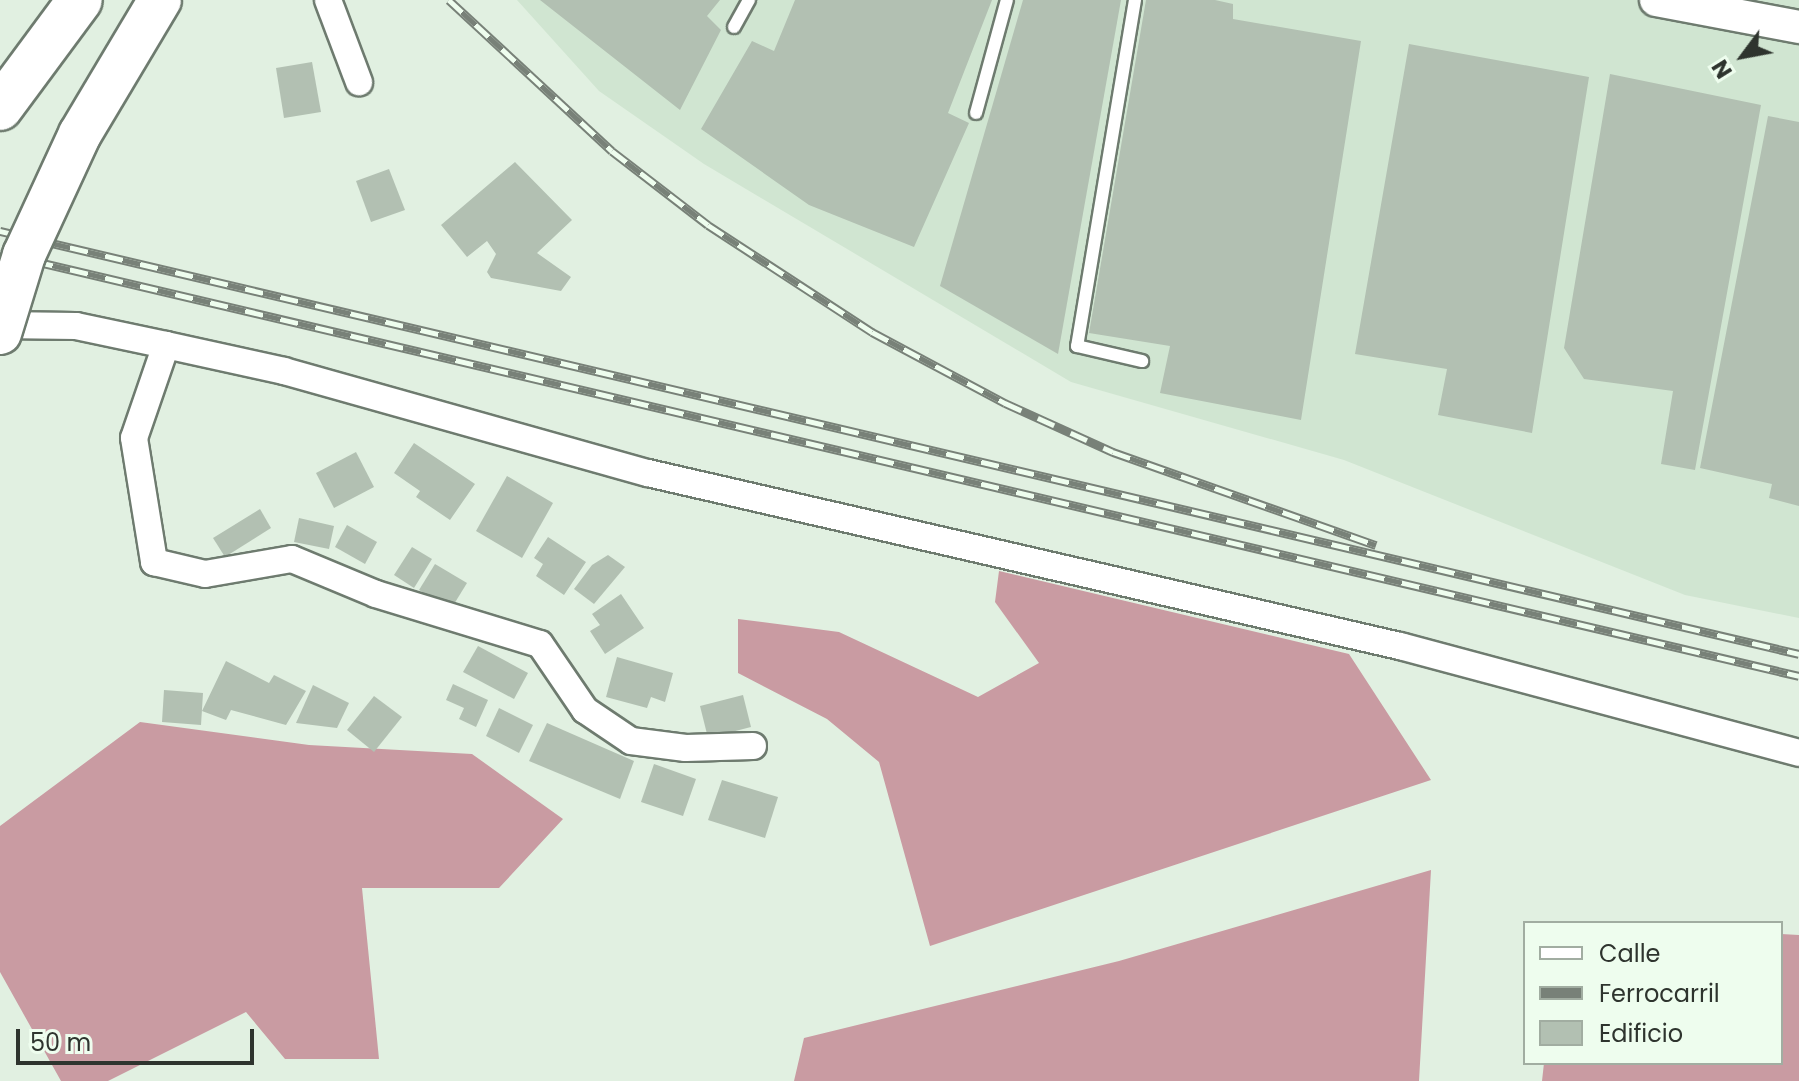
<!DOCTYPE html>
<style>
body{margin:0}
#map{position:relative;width:1799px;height:1081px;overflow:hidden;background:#e1f0e1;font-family:Poppins,sans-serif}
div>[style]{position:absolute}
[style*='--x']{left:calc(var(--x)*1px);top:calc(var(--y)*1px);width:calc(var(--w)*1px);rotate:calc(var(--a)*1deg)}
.built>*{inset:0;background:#d0e5d1}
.forest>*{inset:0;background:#c99ba2}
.building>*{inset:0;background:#b2c0b2}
.roads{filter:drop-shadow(2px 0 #6e7b6f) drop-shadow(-2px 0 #6e7b6f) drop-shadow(0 2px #6e7b6f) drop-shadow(0 -2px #6e7b6f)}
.service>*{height:12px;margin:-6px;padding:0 6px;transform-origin:6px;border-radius:6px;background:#fff}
.minor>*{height:26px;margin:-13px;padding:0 13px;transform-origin:13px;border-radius:13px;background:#fff}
.tertiary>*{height:32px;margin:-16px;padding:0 16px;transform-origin:16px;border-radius:16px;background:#fff}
.motorway>*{height:44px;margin:-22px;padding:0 22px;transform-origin:22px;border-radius:22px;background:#fff}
.rail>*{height:9px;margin-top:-4.5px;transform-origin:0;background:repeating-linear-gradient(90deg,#eefdee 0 18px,#788178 0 36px);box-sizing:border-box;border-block:2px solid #788178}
.bridges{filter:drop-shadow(2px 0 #6e7b6f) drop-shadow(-2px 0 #6e7b6f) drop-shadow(0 2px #6e7b6f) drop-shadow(0 -2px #6e7b6f)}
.trunk-bridge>*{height:42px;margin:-21px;padding:0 21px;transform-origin:21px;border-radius:21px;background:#fff}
span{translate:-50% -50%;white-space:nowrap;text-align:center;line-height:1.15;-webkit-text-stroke:7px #eefdee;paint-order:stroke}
.legend{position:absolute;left:1523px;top:921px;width:260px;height:144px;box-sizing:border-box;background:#eefdee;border:2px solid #a1ada1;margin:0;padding:10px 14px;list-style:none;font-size:24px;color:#2e342e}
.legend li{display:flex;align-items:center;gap:16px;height:40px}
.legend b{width:40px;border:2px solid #a1ada1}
.north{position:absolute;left:1703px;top:16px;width:80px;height:80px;-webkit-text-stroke:6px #eefdee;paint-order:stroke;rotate:238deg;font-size:22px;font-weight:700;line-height:32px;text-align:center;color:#2e342e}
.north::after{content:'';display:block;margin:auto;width:28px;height:36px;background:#2e342e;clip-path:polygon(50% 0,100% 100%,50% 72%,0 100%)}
.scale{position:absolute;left:16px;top:1029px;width:238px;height:36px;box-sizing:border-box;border:4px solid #2e342e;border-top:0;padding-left:10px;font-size:24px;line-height:28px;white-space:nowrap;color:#2e342e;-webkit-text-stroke:6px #eefdee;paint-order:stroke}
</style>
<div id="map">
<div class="built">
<i style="clip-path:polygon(517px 0,1799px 0,1799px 618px,1685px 595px,1344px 460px,1071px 382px,704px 164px,599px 91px)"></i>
</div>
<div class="forest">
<i style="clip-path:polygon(999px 571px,1349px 654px,1431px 780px,930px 946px,879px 762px,827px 719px,738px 673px,738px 619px,839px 632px,978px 697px,1039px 663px,995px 602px)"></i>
<i style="clip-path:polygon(140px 722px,309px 745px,472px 754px,563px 819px,499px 888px,362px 888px,379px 1059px,285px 1059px,246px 1012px,108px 1081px,61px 1081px,0 972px,0 826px)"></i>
<i style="clip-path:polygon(1431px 870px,1419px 1081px,794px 1081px,804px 1038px,1119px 961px)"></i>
<i style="clip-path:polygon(1781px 934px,1799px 935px,1799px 1081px,1542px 1081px,1544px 1063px,1781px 1063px)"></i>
</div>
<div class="building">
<i style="clip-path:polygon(540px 0,720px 0,707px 16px,721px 30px,680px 110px)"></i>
<i style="clip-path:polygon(795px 0,992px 0,948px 113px,969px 123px,914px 247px,809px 205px,701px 129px,752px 41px,774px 51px)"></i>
<i style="clip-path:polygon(1023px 0,1121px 0,1058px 354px,940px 286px)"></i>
<i style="clip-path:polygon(1146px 0,1215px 0,1233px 4px,1233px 19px,1361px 41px,1301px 420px,1160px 393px,1170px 346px,1089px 333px)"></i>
<i style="clip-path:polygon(1409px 44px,1589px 77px,1532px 433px,1438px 415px,1447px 369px,1355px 354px)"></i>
<i style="clip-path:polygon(312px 62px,321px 112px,284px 118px,276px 68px)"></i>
<i style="clip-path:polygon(1610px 74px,1761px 105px,1695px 470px,1661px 464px,1673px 391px,1584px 379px,1564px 348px)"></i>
<i style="clip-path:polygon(1768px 116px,1799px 122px,1799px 506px,1769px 498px,1772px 484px,1700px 468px)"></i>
<i style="clip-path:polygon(515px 162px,572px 220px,537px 253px,571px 277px,561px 291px,491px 278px,487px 272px,496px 254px,487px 241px,467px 257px,441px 225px)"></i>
<i style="clip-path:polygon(389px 169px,405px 210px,371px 222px,356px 181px)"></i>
<i style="clip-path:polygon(414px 443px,475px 484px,450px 520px,416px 497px,420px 491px,394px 473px)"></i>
<i style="clip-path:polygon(356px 452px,374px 487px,334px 508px,316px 473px)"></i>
<i style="clip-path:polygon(507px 476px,553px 503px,522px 558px,476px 531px)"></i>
<i style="clip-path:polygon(260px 509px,271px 528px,225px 557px,213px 538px)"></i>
<i style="clip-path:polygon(299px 518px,334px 526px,329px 549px,294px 542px)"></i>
<i style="clip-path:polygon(347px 525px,377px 542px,365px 564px,335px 547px)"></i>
<i style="clip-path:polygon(548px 537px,586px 562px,564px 595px,536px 576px,543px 564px,534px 558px)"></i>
<i style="clip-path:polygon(412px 547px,432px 559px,414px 588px,394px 575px)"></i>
<i style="clip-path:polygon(608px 555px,625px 567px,594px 604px,574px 589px,592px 565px)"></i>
<i style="clip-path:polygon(435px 564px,467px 583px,451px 609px,419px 590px)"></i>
<i style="clip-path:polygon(621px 594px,644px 628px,605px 654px,590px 631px,600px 625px,592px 614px)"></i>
<i style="clip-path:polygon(478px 646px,528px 673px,514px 699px,463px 672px)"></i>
<i style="clip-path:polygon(617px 657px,673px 673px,665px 702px,651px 697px,647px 708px,606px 697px)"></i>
<i style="clip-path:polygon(226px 661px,269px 683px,274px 675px,306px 691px,286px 725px,231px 710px,226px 720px,202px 711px)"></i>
<i style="clip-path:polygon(453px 684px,488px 700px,476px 727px,459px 719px,464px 708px,446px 700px)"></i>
<i style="clip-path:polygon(313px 685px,349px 703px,337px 728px,296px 723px)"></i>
<i style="clip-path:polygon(164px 690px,203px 693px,201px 725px,162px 722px)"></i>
<i style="clip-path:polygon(743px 695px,751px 727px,708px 738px,700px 706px)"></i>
<i style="clip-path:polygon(374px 696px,402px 717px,374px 752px,347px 730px)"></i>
<i style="clip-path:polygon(499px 708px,533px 725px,519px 753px,486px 736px)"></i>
<i style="clip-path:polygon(547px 723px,634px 761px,620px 799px,529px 761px)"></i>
<i style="clip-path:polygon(654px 764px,696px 779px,683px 816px,641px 802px)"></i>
<i style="clip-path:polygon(722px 780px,778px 797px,765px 838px,708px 820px)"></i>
</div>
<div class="roads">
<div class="service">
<i style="--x:1135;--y:0;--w:351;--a:99.5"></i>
<i style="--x:1077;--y:346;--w:67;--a:13"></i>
<i style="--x:734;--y:27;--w:31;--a:-61"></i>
<i style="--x:976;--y:113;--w:117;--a:-74.7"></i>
</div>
<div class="minor">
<i style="--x:328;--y:0;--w:88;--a:69.3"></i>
<i style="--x:0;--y:325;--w:76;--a:0.8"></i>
<i style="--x:76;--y:326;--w:92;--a:11.9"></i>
<i style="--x:166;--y:345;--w:98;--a:109"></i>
<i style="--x:134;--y:438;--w:126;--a:80.8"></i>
<i style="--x:154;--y:562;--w:52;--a:13.2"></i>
<i style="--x:205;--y:574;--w:88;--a:-9.8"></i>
<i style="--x:292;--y:559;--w:91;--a:22.6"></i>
<i style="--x:376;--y:594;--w:171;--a:17"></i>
<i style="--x:540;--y:644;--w:80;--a:55.7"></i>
<i style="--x:585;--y:710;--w:55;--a:34"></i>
<i style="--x:631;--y:741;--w:55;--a:7.3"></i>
<i style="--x:686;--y:748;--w:67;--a:-1.7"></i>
<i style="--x:166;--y:345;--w:121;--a:12.4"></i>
<i style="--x:284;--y:371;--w:378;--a:15.7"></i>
<i style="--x:648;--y:473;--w:772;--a:12.96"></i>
<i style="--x:1400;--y:646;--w:413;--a:15"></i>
</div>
<div class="tertiary">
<i style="--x:1656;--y:0;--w:146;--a:10.7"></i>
</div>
<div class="motorway">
<i style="--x:0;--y:108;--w:134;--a:-53.5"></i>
</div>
</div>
<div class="rail">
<i style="--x:449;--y:0;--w:222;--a:42.8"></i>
<i style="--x:612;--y:151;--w:121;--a:37.6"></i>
<i style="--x:708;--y:225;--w:196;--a:33.1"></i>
<i style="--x:872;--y:332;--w:151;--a:28.1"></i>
<i style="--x:1005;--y:403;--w:119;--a:24.4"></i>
<i style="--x:1113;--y:452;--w:279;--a:19.5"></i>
<i style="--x:0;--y:231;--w:1848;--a:13.23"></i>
<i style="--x:0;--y:253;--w:1848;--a:13.23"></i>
</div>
<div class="bridges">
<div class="trunk-bridge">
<i style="--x:0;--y:333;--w:82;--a:-72.9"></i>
<i style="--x:24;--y:255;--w:133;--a:-65.2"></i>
<i style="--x:80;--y:134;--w:156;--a:-59.2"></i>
</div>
</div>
<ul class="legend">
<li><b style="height:10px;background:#fff"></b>Calle</li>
<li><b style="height:10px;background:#788178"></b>Ferrocarril</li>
<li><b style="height:22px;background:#b2c0b2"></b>Edificio</li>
</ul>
<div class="north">N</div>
<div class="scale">50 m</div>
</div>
